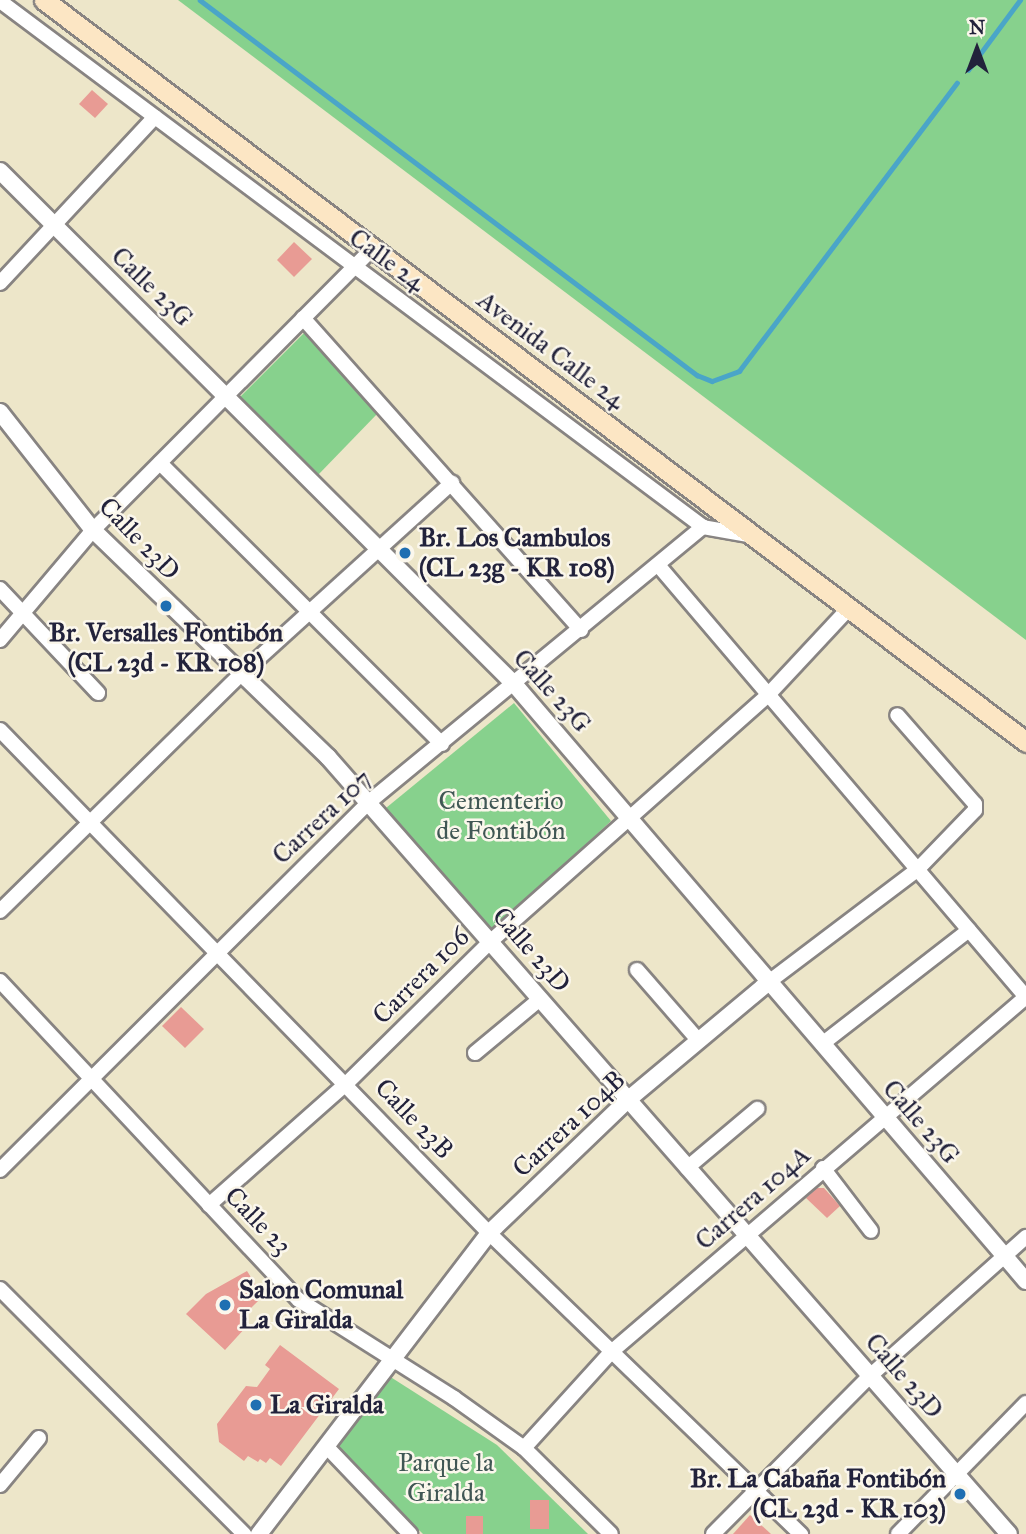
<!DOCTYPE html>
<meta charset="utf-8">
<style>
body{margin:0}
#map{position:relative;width:1026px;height:1534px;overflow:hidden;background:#ede6c9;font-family:"IM FELL Great Primer",serif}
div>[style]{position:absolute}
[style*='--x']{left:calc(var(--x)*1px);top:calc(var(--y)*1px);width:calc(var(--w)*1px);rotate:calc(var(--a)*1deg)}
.green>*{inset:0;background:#87d18d}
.stream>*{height:4.5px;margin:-2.25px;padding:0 2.25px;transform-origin:2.25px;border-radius:2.25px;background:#4aa5c8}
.building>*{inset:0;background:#e89b94}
.roads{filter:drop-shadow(2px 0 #888482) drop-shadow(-2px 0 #888482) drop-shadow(0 2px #888482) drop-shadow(0 -2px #888482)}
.minor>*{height:14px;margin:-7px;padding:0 7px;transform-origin:7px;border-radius:7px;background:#fff}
.tertiary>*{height:16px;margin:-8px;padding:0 8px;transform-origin:8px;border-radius:8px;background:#fff}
.secondary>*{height:19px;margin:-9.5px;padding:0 9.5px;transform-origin:9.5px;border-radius:9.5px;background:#fce6c4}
.dots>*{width:19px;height:19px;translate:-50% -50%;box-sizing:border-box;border:4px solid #fbf7ec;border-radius:50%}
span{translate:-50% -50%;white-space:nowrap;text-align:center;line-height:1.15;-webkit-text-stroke:5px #fbf7ec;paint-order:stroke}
.street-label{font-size:26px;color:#22223b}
.poi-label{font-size:26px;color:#22223b;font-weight:700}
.left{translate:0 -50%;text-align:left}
.right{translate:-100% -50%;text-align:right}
.park-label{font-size:26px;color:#405754}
.north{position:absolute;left:942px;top:14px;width:70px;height:70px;-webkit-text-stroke:5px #fbf7ec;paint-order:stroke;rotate:0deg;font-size:19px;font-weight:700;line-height:28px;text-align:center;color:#22223b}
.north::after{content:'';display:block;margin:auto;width:24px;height:32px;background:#22223b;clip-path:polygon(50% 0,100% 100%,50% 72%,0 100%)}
</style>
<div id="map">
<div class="green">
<i style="clip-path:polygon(178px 0,1026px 0,1026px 640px)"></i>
<i style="clip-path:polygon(306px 331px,378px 413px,318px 475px,240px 397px)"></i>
<i style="clip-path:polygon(514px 703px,611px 821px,493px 931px,386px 808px)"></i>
<i style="clip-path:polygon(389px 1376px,497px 1445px,588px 1534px,423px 1534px,334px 1446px)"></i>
</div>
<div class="stream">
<i style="--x:200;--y:0;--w:623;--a:37.04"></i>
<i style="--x:697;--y:375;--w:16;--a:22"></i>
<i style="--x:712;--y:381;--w:29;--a:-20"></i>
<i style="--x:739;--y:371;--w:361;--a:-52.9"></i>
<i style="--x:968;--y:70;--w:87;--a:-53.4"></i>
</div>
<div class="building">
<i style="clip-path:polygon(92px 90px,108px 104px,95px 118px,79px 104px)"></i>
<i style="clip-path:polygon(294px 242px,312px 259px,294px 277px,277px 260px)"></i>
<i style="clip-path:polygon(181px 1007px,204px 1029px,185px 1048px,162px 1026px)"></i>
<i style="clip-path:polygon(817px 1188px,824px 1188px,840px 1206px,827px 1218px,806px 1198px)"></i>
<i style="clip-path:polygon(247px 1271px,263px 1296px,240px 1319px,247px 1326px,225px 1350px,186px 1314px,206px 1294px)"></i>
<i style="clip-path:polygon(280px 1345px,339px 1389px,281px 1466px,270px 1458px,266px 1463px,260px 1459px,258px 1462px,248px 1456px,244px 1461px,219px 1442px,217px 1424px,246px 1386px,257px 1387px,270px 1369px,265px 1365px)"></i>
<i style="clip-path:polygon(530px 1500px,549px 1500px,549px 1529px,530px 1529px)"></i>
<i style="clip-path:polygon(750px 1515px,771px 1534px,733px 1534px)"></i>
<i style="clip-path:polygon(466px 1516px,483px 1516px,483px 1534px,466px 1534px)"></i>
</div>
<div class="roads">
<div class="minor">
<i style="--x:0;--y:1;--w:878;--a:36.8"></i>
<i style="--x:703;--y:527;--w:52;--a:10"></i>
<i style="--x:0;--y:283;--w:227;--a:-47"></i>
<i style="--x:303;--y:318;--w:418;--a:48.3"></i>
<i style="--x:160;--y:463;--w:398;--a:44.9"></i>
<i style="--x:658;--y:565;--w:567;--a:49.57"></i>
<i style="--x:0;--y:589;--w:143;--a:46.7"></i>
<i style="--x:0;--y:640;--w:144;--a:-49.8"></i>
<i style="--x:93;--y:530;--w:397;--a:-45.2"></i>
<i style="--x:0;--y:730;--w:702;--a:45.81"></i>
<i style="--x:489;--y:1233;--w:434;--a:44"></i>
<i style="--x:0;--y:911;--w:338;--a:-44.5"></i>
<i style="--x:241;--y:674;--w:285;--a:-42.2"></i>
<i style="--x:637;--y:970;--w:94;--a:48.9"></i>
<i style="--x:0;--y:981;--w:437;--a:46.9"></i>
<i style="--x:299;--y:1300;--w:183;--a:32.3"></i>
<i style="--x:454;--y:1398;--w:86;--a:35.5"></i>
<i style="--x:524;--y:1448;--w:122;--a:44.7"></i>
<i style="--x:770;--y:981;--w:186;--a:-37.1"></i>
<i style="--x:918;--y:869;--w:82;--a:-46"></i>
<i style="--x:975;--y:810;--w:6;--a:-90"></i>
<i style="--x:975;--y:804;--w:118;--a:-131.2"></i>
<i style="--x:822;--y:1044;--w:186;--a:-37.8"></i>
<i style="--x:475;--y:1053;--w:85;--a:-39.7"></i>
<i style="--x:687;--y:1168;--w:92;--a:-40.1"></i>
<i style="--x:823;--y:1168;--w:79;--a:52.7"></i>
<i style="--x:0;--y:1170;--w:521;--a:-44.92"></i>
<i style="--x:369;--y:802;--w:433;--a:-39.5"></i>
<i style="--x:209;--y:1205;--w:183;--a:-41.5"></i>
<i style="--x:346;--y:1084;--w:204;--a:-44.6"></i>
<i style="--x:491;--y:941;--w:369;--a:-41.6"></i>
<i style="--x:767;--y:696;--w:120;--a:-47"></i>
<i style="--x:0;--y:1289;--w:346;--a:45.1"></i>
<i style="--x:326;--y:1446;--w:122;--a:46.3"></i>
<i style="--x:524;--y:1448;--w:128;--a:-47.8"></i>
<i style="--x:610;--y:1353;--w:548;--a:-40.56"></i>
<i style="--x:0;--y:1485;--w:61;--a:-50.3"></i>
<i style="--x:713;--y:1534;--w:224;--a:-45.2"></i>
<i style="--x:871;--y:1375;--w:208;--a:-41.7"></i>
<i style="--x:898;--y:1534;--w:183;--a:-45.7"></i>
</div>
<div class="tertiary">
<i style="--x:0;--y:171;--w:728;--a:44.94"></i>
<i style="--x:515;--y:685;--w:785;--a:49.39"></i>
<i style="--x:0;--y:412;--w:150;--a:51.8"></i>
<i style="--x:93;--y:530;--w:327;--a:44"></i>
<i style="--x:328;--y:757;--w:1033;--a:48.77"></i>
<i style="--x:259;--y:1534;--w:379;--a:-52.6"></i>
<i style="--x:489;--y:1233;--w:195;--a:-43.8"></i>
<i style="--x:630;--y:1098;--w:182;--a:-39.9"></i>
</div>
<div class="secondary">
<i style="--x:44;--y:0;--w:1231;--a:37.07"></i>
</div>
</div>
<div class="dots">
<i style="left:405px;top:553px;background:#1f6fb2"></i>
<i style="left:166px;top:606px;background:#1f6fb2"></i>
<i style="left:225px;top:1305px;background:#1f6fb2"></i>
<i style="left:256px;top:1405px;background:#1f6fb2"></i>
<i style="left:960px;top:1494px;background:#1f6fb2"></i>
</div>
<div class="street-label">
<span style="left:387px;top:260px;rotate:36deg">Calle 24</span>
<span style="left:152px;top:287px;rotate:44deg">Calle 23G</span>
<span style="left:551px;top:350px;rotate:37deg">Avenida Calle 24</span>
<span style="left:139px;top:539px;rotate:46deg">Calle 23D</span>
<span style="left:552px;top:691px;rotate:48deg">Calle 23G</span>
<span style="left:322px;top:817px;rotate:-43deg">Carrera 107</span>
<span style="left:531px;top:950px;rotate:49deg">Calle 23D</span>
<span style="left:421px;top:976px;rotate:-45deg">Carrera 106</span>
<span style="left:414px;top:1119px;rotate:46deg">Calle 23B</span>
<span style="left:921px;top:1122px;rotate:49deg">Calle 23G</span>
<span style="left:569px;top:1124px;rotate:-43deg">Carrera 104B</span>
<span style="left:753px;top:1198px;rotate:-41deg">Carrera 104A</span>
<span style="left:258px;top:1221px;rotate:46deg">Calle 23</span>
<span style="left:904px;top:1376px;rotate:49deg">Calle 23D</span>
</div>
<div class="poi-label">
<span class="left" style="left:419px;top:553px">Br. Los Cambulos<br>(CL 23g - KR 108)</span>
<span style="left:166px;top:648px">Br. Versalles Fontibón<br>(CL 23d - KR 108)</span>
<span class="left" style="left:239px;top:1305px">Salon Comunal<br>La Giralda</span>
<span class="left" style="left:270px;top:1405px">La Giralda</span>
<span class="right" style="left:946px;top:1494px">Br. La Cabaña Fontibón<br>(CL 23d - KR 103)</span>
</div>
<div class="park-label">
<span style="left:501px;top:816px">Cementerio<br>de Fontibón</span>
<span style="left:446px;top:1478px">Parque la<br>Giralda</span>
</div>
<div class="north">N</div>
</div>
